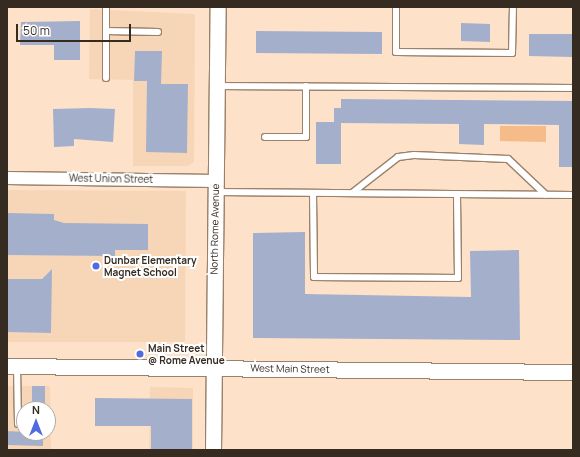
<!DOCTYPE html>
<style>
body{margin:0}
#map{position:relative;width:580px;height:457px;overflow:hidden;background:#fde1c9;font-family:Manrope,sans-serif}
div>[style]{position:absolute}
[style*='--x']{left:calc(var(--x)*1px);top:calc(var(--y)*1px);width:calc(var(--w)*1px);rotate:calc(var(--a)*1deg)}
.built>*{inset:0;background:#f7d6b8}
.green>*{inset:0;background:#f5bc89}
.building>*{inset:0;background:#a4afcc}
.roads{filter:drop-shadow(1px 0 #9a816b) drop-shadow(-1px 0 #9a816b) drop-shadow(0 1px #9a816b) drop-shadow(0 -1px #9a816b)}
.service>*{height:6px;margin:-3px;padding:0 3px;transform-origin:3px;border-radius:3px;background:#fff}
.minor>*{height:12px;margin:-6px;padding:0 6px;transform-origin:6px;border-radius:6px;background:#fff}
.tertiary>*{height:15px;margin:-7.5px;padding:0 7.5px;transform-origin:7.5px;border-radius:7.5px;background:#fff}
.dots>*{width:11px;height:11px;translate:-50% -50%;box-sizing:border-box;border:2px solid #fff;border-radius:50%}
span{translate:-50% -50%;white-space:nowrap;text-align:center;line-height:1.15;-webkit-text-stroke:4px #fff;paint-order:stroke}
.street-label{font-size:10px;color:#352b21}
.poi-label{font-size:10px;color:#352b21;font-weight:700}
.left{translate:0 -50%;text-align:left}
.frame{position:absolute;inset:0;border:8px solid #352b21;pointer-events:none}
.north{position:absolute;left:16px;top:401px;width:40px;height:40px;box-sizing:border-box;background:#fff;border:1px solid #aeaaa6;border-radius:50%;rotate:0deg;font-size:11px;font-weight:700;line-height:16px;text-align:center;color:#352b21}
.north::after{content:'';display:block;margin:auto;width:14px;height:18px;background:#4f6bdf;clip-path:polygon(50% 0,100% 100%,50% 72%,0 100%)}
.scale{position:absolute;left:16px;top:24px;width:115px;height:18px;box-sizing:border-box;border:2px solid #352b21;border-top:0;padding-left:5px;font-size:12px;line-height:14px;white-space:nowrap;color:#352b21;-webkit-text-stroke:3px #fff;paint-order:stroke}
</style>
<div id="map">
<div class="built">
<i style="clip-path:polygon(90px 9px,195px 14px,194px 162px,188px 166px,133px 166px,133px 80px,89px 79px)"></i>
<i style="clip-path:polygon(7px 190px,186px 191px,185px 342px,7px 342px)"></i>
<i style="clip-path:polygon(evenodd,7px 386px,50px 386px,51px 450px,7px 450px,7px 386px,24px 409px,48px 409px,48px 433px,24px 433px,24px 409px)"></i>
<i style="clip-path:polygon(150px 387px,193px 388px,193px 450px,149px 450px)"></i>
</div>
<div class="green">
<i style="clip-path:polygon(500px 126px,546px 126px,546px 142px,500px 141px)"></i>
</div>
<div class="building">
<i style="clip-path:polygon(80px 21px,80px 60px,54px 60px,54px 45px,20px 45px,21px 22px)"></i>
<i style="clip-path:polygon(461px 23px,490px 24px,490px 42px,461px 41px)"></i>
<i style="clip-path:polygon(256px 31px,382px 32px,382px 54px,256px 53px)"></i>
<i style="clip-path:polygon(529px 34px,573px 34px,573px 57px,529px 56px)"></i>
<i style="clip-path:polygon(135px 51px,162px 51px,161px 84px,188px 84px,187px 153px,146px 152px,147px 81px,134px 81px)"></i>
<i style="clip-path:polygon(341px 99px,573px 101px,573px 167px,559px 167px,559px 125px,484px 124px,484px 145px,459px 144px,459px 124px,341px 123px,341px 164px,316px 164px,316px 122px,334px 122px,334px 108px,341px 108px)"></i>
<i style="clip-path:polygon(90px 108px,115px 109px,113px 142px,74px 139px,74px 146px,54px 147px,53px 109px)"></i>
<i style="clip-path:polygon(7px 213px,54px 214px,54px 220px,64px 223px,148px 224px,148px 250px,115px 250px,115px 256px,7px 255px)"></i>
<i style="clip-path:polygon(305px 232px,305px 294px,471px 297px,470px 251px,519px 250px,520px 340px,253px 338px,253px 233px)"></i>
<i style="clip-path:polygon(52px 269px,51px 333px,7px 332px,7px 279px,42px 279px)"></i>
<i style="clip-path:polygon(32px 386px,45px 386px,45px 409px,32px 409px)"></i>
<i style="clip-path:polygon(95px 398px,192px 399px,192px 450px,151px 450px,151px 426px,95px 426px)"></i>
<i style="clip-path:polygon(7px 431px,43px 433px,43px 446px,7px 445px)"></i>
</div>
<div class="roads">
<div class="service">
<i style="--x:106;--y:7;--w:71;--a:90"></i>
<i style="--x:396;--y:7;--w:45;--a:90"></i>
<i style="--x:396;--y:52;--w:116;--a:0.5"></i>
<i style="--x:512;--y:53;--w:46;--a:-88.8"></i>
<i style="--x:106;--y:31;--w:52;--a:1.1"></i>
<i style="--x:217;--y:86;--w:356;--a:0.3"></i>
<i style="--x:265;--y:137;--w:41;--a:0"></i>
<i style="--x:306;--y:137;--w:51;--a:-90"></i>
<i style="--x:216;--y:192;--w:357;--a:0.5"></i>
<i style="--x:313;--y:193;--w:84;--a:89.3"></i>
<i style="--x:314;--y:277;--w:144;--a:0.4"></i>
<i style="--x:458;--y:278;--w:84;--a:-90.7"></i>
<i style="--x:352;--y:193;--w:58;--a:-38"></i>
<i style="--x:398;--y:157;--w:16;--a:-7"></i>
<i style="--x:414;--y:155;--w:94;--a:2.4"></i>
<i style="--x:508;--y:159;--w:52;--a:43.5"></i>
<i style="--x:17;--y:366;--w:58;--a:89"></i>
</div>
<div class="minor">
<i style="--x:7;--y:178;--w:209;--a:0.8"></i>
</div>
<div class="tertiary">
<i style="--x:7;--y:366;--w:566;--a:0.61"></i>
<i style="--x:213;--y:450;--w:443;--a:-89.4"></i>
</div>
</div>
<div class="dots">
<i style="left:96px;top:266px;background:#4f6bdf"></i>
<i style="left:140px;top:354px;background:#4f6bdf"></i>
</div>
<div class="street-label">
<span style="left:111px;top:179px;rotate:1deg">West Union Street</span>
<span style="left:215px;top:229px;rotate:-89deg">North Rome Avenue</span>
<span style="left:290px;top:369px;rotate:1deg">West Main Street</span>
</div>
<div class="poi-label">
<span class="left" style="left:104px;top:266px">Dunbar Elementary<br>Magnet School</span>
<span class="left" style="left:148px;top:354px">Main Street<br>@ Rome Avenue</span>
</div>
<div class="frame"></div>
<div class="north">N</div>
<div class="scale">50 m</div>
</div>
